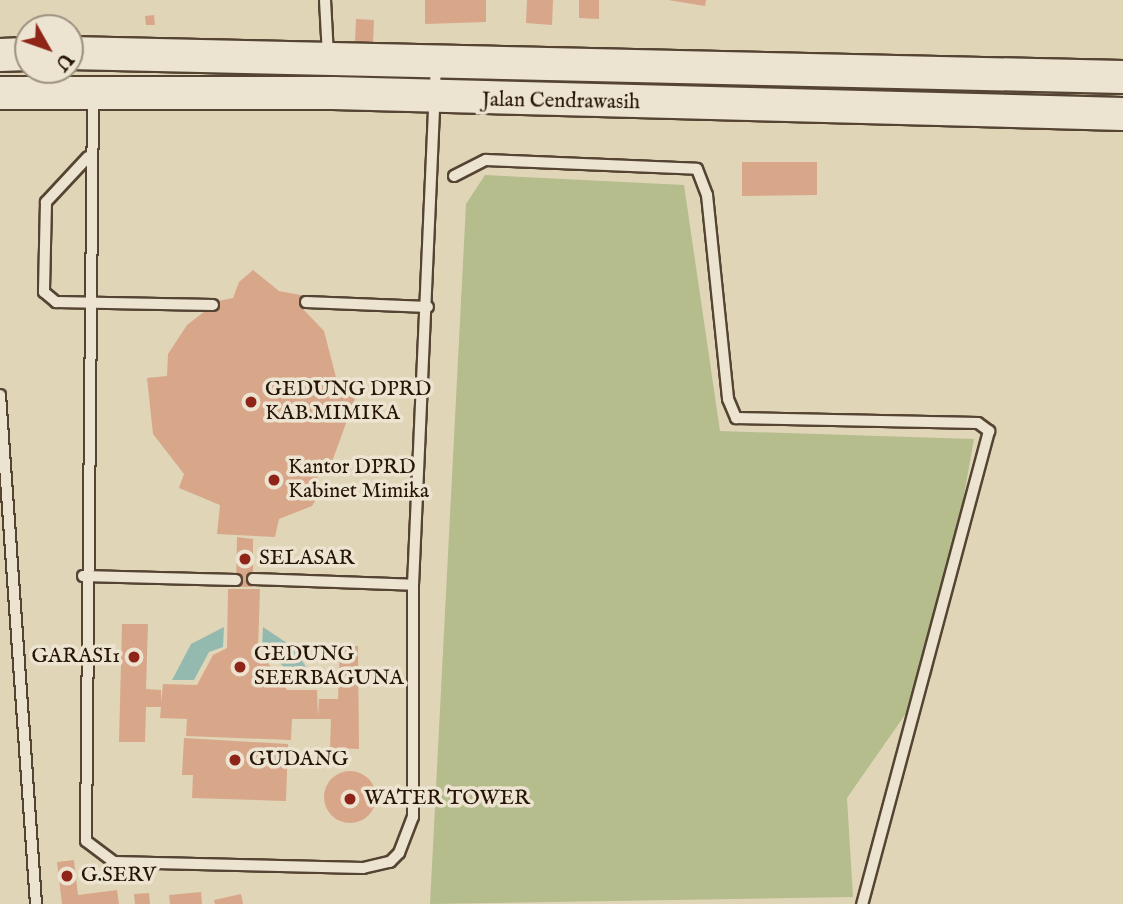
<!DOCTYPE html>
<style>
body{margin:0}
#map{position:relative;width:1123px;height:904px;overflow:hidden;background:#e1d5b8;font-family:"IM FELL English",serif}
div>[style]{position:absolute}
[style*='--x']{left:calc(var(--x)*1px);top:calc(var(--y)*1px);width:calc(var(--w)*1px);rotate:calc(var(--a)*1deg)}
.green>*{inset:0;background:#b5bd8d}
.water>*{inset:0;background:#94b9ae}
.building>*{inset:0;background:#d8a78a}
.round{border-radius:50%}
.roads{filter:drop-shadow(2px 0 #554432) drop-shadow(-2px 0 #554432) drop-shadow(0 2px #554432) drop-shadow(0 -2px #554432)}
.lane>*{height:10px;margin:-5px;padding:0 5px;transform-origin:5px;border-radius:5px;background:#ece4d1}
.secondary>*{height:32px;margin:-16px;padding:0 16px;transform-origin:16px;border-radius:16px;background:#ece4d1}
.dots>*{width:19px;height:19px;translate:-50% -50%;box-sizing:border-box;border:4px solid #ece4d1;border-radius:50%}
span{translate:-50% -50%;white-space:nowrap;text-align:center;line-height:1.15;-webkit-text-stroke:7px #ece4d1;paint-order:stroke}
.street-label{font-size:21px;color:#261405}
.poi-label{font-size:21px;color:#261405}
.left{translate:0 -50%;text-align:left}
.right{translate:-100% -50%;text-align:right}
.north{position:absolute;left:14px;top:14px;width:70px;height:70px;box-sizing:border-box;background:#ece4d1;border:2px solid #9d917f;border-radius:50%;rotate:130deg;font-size:19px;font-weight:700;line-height:28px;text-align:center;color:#261405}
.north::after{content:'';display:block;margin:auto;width:24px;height:32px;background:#8f2418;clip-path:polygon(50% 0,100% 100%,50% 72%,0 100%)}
</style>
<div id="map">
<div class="green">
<i style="clip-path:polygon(485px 175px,684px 185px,720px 431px,974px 439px,932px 676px,847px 798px,853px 897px,430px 904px,466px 204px)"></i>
</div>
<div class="water">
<i style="clip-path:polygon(224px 627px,223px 647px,209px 652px,194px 680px,172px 680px,191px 644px)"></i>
<i style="clip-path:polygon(263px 627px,293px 647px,308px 670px,309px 685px,291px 685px,283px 666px,262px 647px)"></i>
</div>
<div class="building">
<i style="clip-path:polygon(425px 0,486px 0,486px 22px,425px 24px)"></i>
<i style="clip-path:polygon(527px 0,553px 0,552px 25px,526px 23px)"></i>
<i style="clip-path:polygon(579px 0,599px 0,599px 19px,579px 18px)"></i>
<i style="clip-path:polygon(668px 0,706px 0,705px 6px)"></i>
<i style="clip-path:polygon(154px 15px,155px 25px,146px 25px,145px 16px)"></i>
<i style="clip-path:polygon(356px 19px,374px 20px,373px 42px,355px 42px)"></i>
<i style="clip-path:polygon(742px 162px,817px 162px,817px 195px,742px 196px)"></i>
<i style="clip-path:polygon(253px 270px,279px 291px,306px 296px,304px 310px,324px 331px,337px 381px,354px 386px,356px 396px,333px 459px,317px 478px,318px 496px,312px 506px,279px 519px,275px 537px,217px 534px,220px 505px,179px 488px,184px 474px,153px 434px,147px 378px,167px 376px,168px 354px,187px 325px,218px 301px,233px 298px,239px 282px)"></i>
<i style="clip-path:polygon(237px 537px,253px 539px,253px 587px,236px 587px)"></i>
<i style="clip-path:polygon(228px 589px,260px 589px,258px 649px,287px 690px,317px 690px,318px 716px,319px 699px,338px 699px,340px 646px,358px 646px,359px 749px,330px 748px,331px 719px,292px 719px,291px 740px,186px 736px,187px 719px,160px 718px,161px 707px,146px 707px,145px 742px,119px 742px,122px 624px,148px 624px,146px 689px,161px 690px,161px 703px,163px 684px,197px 685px,213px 655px,227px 648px)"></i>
<i style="clip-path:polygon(184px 738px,288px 744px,286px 801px,192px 798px,193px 775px,182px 775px)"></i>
<i class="round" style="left:324px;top:771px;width:52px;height:52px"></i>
<i style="clip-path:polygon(74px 860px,78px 895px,117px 890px,119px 904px,62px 904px,57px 862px)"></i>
<i style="clip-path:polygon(201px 892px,202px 904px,170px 904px,169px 895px)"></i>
<i style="clip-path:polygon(149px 893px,150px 904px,135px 904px,134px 894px)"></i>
<i style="clip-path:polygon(241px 894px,243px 904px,215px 904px,214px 900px)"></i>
</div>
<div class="roads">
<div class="lane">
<i style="--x:325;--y:0;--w:55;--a:86.9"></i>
<i style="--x:93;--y:96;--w:745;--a:90.54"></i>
<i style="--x:86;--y:841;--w:35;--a:37"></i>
<i style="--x:114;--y:862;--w:249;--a:1.4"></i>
<i style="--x:363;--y:868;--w:28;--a:-13"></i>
<i style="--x:390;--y:862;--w:13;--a:-45"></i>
<i style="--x:399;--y:853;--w:39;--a:-69"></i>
<i style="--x:413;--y:817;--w:232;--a:-90"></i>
<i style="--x:413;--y:585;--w:521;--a:-87.47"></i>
<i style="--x:88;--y:157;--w:62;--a:133"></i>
<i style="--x:46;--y:202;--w:90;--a:91.3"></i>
<i style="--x:44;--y:292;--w:16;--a:40"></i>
<i style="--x:56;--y:302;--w:157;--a:1.1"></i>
<i style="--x:454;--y:176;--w:36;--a:-27"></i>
<i style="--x:486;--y:160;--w:211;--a:2.4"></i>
<i style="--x:697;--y:169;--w:28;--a:69"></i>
<i style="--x:707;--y:195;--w:205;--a:84.1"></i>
<i style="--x:728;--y:399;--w:21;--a:67"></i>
<i style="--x:736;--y:418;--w:242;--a:1.2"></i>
<i style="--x:978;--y:423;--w:14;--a:36"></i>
<i style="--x:989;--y:431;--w:490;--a:105"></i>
<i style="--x:306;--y:302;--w:122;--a:2.3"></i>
<i style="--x:0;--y:395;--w:510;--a:85.95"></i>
<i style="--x:83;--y:576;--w:153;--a:1.5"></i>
<i style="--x:253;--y:579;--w:160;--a:2.1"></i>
</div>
<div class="secondary">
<i style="--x:70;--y:53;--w:1053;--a:1.31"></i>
<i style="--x:0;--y:55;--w:28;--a:-2"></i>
<i style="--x:0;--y:93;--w:333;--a:0"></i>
<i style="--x:333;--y:93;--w:790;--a:1.52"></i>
</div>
</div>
<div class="dots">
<i style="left:251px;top:402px;background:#8f2418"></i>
<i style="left:274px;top:480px;background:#8f2418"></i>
<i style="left:245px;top:559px;background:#8f2418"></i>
<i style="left:134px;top:657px;background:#8f2418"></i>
<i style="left:240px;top:667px;background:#8f2418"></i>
<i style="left:235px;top:760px;background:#8f2418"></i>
<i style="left:350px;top:799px;background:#8f2418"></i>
<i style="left:67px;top:876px;background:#8f2418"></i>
</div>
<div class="street-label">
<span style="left:561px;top:102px;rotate:1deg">Jalan Cendrawasih</span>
</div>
<div class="poi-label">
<span class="left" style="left:265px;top:402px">GEDUNG DPRD<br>KAB.MIMIKA</span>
<span class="left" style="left:288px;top:480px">Kantor DPRD<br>Kabinet Mimika</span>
<span class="left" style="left:259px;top:559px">SELASAR</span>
<span class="left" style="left:254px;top:667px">GEDUNG<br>SEERBAGUNA</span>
<span class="right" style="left:120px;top:657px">GARASI1</span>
<span class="left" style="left:249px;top:760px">GUDANG</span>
<span class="left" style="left:364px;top:799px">WATER TOWER</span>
<span class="left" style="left:81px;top:876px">G.SERV</span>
</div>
<div class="north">U</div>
</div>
